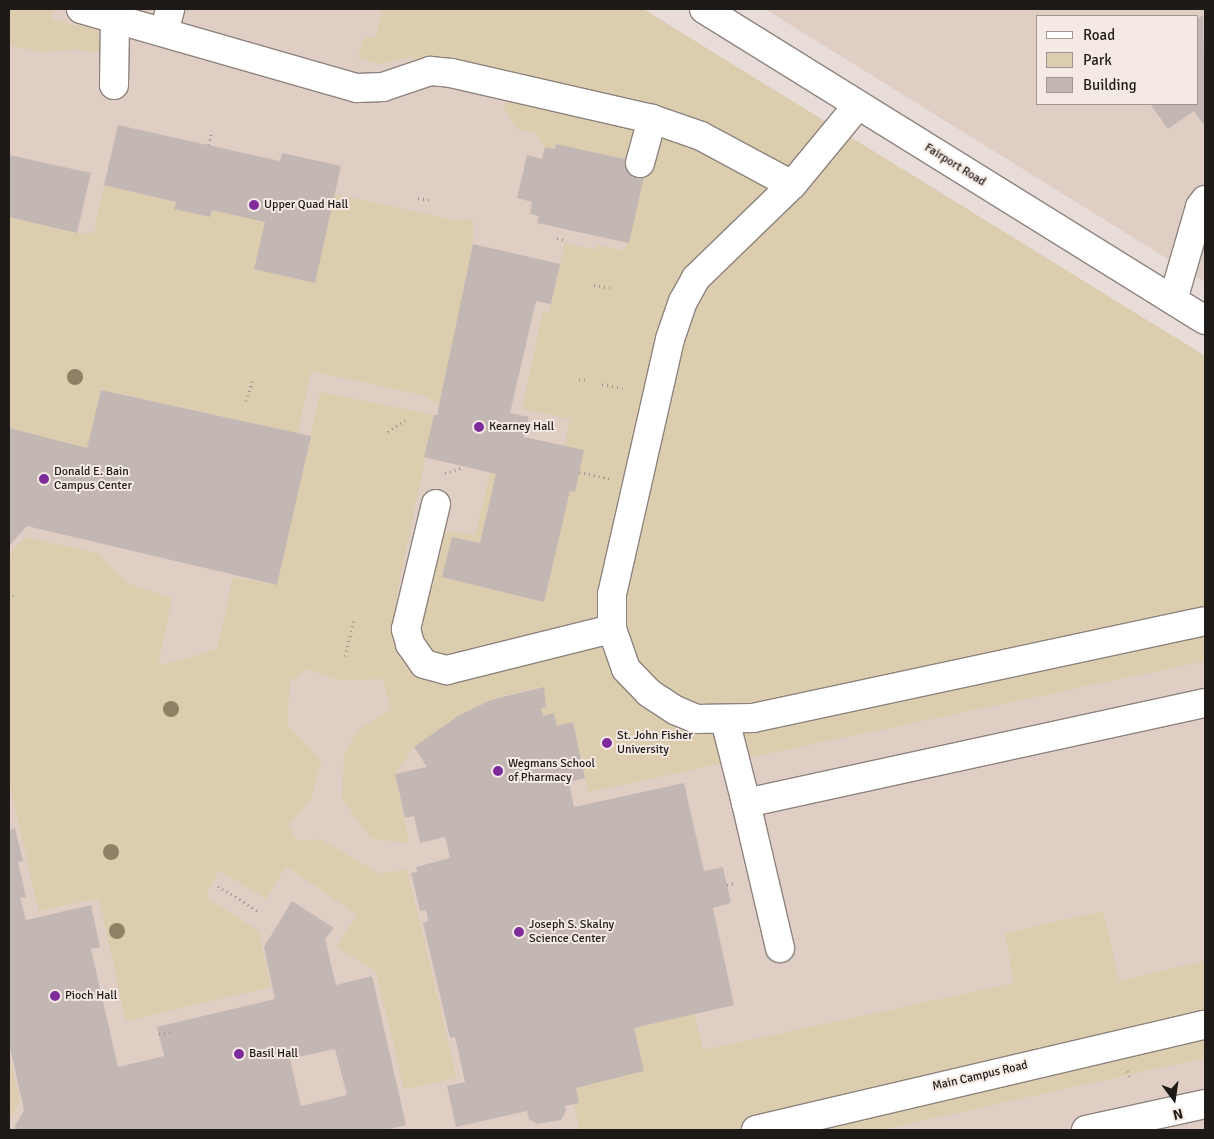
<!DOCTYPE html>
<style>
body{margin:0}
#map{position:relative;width:1214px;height:1139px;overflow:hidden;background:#e7dcd7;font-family:Signika,sans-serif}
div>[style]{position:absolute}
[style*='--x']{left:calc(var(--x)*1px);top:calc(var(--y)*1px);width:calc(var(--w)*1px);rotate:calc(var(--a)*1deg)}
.built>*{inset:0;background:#e0cec4}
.green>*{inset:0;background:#dbcdad}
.building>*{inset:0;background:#c3b7b4}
.path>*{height:3px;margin-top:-1.5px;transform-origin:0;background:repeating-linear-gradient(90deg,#9d9591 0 1px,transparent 0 5px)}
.roads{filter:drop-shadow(1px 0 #8d837e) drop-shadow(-1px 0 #8d837e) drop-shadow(0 1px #8d837e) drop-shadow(0 -1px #8d837e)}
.minor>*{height:28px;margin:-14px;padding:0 14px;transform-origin:14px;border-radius:14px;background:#fff}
.major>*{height:28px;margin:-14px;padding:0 14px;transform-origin:14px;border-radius:14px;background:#fff}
.trees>*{width:16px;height:16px;margin:-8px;border-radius:50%;background:#908166}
.dots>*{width:14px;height:14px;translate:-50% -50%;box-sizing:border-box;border:2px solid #f5e9e4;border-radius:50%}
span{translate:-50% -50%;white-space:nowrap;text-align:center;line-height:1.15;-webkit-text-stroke:4px #f5e9e4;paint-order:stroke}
.street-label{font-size:12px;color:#1e1a18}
.poi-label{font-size:12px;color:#1e1a18}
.left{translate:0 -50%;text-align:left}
.frame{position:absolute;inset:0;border:10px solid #1e1a18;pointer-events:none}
.legend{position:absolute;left:1036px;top:15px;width:162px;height:90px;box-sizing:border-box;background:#f5e9e4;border:1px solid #9f9692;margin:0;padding:6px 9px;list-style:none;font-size:15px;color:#1e1a18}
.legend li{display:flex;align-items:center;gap:10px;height:25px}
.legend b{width:25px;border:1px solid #9f9692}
.north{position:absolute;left:1149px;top:1074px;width:50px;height:50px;-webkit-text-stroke:4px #f5e9e4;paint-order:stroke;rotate:166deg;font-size:14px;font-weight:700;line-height:20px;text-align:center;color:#1e1a18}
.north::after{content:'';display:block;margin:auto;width:18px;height:22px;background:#1e1a18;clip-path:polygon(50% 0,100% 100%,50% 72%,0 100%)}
</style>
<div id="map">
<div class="built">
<i style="clip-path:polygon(9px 9px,643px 9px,1205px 356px,1205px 1130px,9px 1130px)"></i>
<i style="clip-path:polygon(evenodd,765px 9px,1205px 9px,1205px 282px,1200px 279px,765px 9px,1038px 16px,1198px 16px,1198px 104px,1038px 104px,1038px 16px)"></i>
</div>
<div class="green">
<i style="clip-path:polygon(9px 9px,54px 9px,51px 19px,97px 30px,102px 49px,95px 53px,77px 49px,41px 52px,9px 45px)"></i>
<i style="clip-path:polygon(376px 9px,643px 9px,1205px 356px,1205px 661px,588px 792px,573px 722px,557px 726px,543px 716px,541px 708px,546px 707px,543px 687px,518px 692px,491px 700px,458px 716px,414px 747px,395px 774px,409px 843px,371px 839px,342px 798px,344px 754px,359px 729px,391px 709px,383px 679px,336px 680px,308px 669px,290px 681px,287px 725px,322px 761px,310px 801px,288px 826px,298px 841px,321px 839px,380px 874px,407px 869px,457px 1078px,404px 1089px,376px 971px,336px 947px,357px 915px,286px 866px,266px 899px,219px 870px,205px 897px,259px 931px,271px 987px,126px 1021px,99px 898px,39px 911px,9px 783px,9px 555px,26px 537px,100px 554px,118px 575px,132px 585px,172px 598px,158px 666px,217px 649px,233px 577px,277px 585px,320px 392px,434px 415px,394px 609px,421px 616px,441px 533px,449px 531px,475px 535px,490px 473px,496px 474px,480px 543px,452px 537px,442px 577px,544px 602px,570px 491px,575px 491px,584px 451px,565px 446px,570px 419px,522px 409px,543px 312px,549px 312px,565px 243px,596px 250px,598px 245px,625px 251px,647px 164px,556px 144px,555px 149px,545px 147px,535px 133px,517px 129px,504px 108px,511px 75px,428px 58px,414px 61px,413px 56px,380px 64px,357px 57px,365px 37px,375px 38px,383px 11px)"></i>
<i style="clip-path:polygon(104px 185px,176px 202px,174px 208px,212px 210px,265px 222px,254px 269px,314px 283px,335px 194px,454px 220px,473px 219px,473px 244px,464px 284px,467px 285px,439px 404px,422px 395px,311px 371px,298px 433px,101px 390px,87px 448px,9px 428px,9px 217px,77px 233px,94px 233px)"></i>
<i style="clip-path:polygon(1103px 911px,1119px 981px,1205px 961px,1205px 1058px,880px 1130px,580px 1130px,574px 1104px,576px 1088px,644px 1071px,634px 1028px,694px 1014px,703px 1050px,1014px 983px,1005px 933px)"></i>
<i style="clip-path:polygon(9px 1054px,20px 1101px,9px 1119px)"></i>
</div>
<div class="building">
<i style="clip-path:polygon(1203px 15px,1205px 122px,1203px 124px,1194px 111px,1168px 129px,1150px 104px,1198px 104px,1198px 19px)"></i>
<i style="clip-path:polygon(118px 125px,280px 161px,282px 153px,341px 166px,315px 283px,254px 269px,265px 222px,212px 210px,210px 217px,174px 209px,176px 202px,104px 185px)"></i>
<i style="clip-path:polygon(556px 144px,647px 164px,629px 243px,537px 223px,539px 216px,530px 214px,532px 202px,517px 198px,527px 155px,542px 159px,545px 147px,555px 149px)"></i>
<i style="clip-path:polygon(9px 155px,91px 173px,77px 233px,9px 217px)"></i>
<i style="clip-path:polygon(473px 244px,560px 264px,551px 304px,536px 301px,510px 413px,529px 417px,524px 437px,584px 450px,575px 492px,570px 491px,544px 602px,442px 577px,452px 537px,480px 543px,496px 474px,424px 457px,434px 415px,437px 415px)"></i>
<i style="clip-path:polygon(101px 390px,311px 436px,277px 585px,27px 526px,9px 546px,9px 428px,87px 448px)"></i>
<i style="clip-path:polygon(544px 687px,546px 707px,541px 708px,543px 716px,554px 713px,557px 726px,573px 722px,585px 778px,569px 782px,574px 807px,684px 783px,704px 871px,723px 867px,731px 903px,713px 908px,734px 1005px,634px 1028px,644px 1071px,576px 1088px,579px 1103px,565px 1106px,566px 1111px,561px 1120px,537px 1124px,529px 1119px,527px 1111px,456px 1127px,447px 1086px,465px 1082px,455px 1037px,450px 1038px,423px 923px,428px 921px,426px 910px,420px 911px,411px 873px,417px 872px,416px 867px,450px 858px,445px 837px,420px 843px,414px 816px,405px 818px,395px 774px,427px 767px,414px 747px,458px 716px,491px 700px)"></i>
<i style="clip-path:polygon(evenodd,15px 828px,23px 861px,18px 862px,26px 897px,20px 898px,26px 920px,91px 905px,100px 947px,91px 949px,118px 1067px,164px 1056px,157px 1027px,275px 999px,264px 947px,292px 901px,334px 928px,325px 939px,336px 985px,372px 976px,406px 1125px,385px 1130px,16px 1130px,15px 1126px,24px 1110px,9px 1043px,9px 830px,15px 828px,335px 1049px,347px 1095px,301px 1106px,290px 1059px,335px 1049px)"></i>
</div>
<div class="path">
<i style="--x:209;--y:145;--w:15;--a:-79"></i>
<i style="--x:418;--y:198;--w:12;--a:9"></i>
<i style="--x:557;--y:238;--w:10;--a:17"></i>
<i style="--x:594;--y:285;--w:16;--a:11"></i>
<i style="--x:579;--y:379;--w:6;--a:9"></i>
<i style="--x:602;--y:384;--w:21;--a:11"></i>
<i style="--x:246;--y:401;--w:22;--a:-72"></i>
<i style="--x:388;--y:432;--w:21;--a:-35"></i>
<i style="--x:579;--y:472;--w:33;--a:12"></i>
<i style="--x:445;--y:473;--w:20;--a:-18"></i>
<i style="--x:9;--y:592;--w:7;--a:45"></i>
<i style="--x:345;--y:656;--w:37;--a:-76"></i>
<i style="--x:727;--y:885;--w:9;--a:-18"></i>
<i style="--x:218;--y:886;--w:49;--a:31.8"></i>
<i style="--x:159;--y:1034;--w:12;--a:-9"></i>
<i style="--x:1127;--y:1071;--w:9;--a:63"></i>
</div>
<div class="roads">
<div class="minor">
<i style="--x:81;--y:9;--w:287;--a:16"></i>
<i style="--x:357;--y:88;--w:26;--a:-2"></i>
<i style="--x:383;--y:87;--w:50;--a:-18.8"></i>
<i style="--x:430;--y:71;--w:21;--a:5"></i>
<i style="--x:451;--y:73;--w:206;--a:12.9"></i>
<i style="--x:652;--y:119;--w:52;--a:19.1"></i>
<i style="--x:701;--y:136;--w:103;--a:28.3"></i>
<i style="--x:164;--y:32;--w:24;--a:-75"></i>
<i style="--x:114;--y:85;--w:67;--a:-89.1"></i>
<i style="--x:858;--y:105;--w:104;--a:129.5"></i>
<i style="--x:792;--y:185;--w:134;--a:135.9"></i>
<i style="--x:696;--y:278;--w:26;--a:119"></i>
<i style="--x:683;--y:301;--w:40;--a:108.9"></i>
<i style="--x:670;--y:339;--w:262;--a:102.8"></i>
<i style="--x:612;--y:594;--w:35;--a:90"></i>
<i style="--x:612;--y:629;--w:42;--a:70.7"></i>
<i style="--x:626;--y:669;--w:33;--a:46"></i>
<i style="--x:649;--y:693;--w:31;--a:33"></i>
<i style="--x:675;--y:710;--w:23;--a:23"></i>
<i style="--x:696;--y:719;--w:57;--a:-1"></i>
<i style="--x:753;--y:718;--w:462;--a:-12.1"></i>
<i style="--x:640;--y:163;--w:46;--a:-74.7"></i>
<i style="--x:1173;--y:300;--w:97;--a:-73.8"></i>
<i style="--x:1200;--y:207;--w:9;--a:-54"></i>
<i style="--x:436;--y:504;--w:129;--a:103.5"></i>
<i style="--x:406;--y:629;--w:16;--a:75"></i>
<i style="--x:410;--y:644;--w:24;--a:55"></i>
<i style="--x:424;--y:664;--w:24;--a:15"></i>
<i style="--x:447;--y:670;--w:170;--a:-14"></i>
<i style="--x:725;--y:720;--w:86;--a:75.8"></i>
<i style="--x:746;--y:803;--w:470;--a:-12.3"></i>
<i style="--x:746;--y:803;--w:149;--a:76.8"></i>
<i style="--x:756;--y:1130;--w:461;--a:-13.2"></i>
<i style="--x:1086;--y:1130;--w:122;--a:-12.3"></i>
</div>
<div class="major">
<i style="--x:704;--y:9;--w:590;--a:31.83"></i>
</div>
</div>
<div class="trees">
<i style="left:75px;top:377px"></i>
<i style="left:171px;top:709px"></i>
<i style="left:111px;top:852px"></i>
<i style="left:117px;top:931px"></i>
</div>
<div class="dots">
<i style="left:254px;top:205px;background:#7e2c9c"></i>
<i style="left:479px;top:427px;background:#7e2c9c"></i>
<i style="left:44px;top:479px;background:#7e2c9c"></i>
<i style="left:607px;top:743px;background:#7e2c9c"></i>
<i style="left:498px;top:771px;background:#7e2c9c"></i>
<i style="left:519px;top:932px;background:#7e2c9c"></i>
<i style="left:55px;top:996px;background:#7e2c9c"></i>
<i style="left:239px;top:1054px;background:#7e2c9c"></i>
</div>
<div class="street-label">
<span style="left:955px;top:165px;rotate:32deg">Fairport Road</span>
<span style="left:980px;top:1076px;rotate:-13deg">Main Campus Road</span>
</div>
<div class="poi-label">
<span class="left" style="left:264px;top:205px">Upper Quad Hall</span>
<span class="left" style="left:489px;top:427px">Kearney Hall</span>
<span class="left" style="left:54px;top:479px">Donald E. Bain<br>Campus Center</span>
<span class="left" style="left:617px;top:743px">St. John Fisher<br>University</span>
<span class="left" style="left:508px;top:771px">Wegmans School<br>of Pharmacy</span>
<span class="left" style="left:529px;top:932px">Joseph S. Skalny<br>Science Center</span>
<span class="left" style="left:65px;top:996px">Pioch Hall</span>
<span class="left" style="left:249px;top:1054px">Basil Hall</span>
</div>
<div class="frame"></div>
<ul class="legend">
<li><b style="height:6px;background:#fff"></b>Road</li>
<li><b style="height:14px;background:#dbcdad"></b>Park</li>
<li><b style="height:14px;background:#c3b7b4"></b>Building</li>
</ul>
<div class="north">N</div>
</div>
